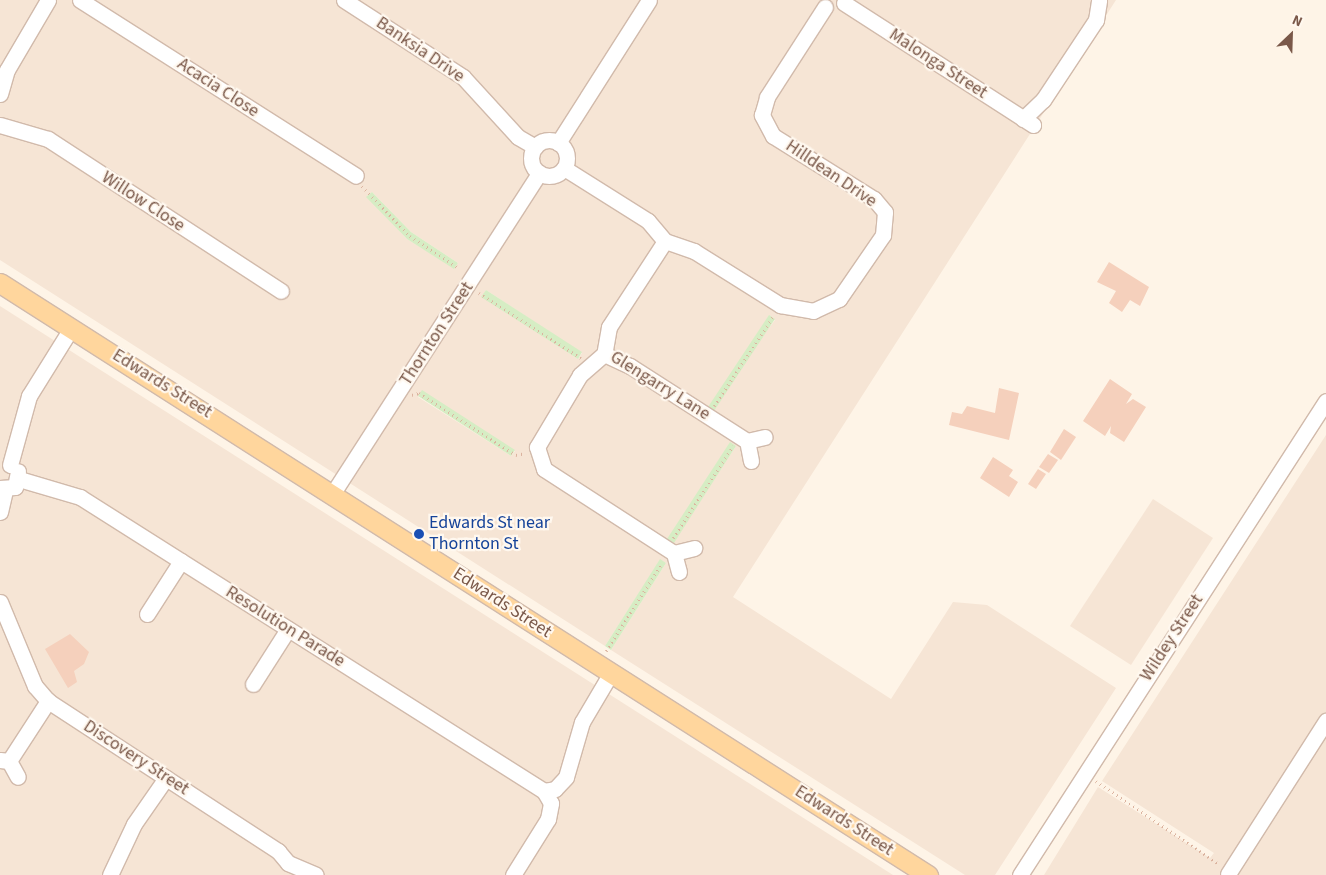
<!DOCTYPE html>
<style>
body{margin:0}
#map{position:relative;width:1326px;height:875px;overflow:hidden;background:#fef4e7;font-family:"Source Sans 3",sans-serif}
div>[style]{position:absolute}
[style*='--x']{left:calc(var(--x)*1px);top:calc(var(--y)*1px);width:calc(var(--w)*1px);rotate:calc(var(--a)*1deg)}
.residential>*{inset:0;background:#f6e5d5}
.green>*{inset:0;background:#d6edc4}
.building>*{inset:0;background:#f5d0bc}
.path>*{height:2.5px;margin-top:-1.25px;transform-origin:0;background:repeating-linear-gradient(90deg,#dbb39f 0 1px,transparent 0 5px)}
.roads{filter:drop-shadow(1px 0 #d1baab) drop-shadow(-1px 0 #d1baab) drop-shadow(0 1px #d1baab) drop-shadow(0 -1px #d1baab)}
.minor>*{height:15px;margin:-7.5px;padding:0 7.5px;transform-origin:7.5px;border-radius:7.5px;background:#fff}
.minor>.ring{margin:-7.5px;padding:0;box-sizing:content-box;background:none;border:15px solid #fff;border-radius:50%}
.major>*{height:19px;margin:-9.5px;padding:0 9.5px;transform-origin:9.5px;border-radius:9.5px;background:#ffd69d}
.dots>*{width:14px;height:14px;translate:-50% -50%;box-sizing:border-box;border:2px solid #fff8ef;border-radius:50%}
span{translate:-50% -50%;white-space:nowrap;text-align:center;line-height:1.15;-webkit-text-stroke:4.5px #fff8ef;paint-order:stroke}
.street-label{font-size:18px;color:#7a5849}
.transit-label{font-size:18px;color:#164399}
.left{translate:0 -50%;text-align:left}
.north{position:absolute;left:1266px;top:10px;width:50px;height:50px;-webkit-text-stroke:4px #fff8ef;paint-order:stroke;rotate:24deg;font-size:14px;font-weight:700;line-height:20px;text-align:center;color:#7a5849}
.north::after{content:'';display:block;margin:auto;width:18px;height:22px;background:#7a5849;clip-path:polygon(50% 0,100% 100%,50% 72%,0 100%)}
</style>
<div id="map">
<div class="residential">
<i style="clip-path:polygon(evenodd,0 0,1116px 0,733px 597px,891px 699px,953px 602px,987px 605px,1116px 688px,995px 875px,965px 875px,611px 650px,666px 563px,660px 560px,605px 646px,0 260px,0 0,372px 192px,411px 232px,458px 263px,454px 268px,407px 239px,367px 197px,372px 192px,0 0,486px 290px,582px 353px,578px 359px,482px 297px,486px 290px,0 0,769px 316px,775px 320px,709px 407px,769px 316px,0 0,422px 391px,515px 451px,511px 456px,418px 397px,422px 391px,0 0,730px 443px,736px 446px,673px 543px,668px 539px,730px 443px)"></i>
<i style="clip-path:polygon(0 306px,893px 875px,0 875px)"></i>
<i style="clip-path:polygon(1326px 435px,1326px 875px,1044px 875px,1098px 787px,1210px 858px,1214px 853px,1102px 781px)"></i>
<i style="clip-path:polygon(1153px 499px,1213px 538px,1131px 665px,1070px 626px)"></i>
</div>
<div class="green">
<i style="clip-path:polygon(372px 192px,411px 232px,458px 263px,454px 269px,407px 239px,366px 197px)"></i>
<i style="clip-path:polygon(486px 290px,582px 352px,578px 359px,481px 297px)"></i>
<i style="clip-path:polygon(769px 315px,775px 319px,714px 411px,708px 407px)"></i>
<i style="clip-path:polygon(422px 390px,515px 450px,511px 456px,418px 396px)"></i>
<i style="clip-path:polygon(730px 442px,736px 446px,674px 543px,667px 539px)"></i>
<i style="clip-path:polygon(660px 559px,666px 563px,611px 650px,605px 646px)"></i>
</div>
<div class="building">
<i style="clip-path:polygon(1109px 262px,1149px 287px,1140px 306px,1130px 300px,1122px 312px,1109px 303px,1116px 291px,1097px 282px)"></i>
<i style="clip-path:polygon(1110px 379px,1132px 394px,1126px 404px,1133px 399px,1146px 407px,1124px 442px,1110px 433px,1111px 426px,1105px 436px,1083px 421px)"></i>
<i style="clip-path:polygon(999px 388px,1019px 393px,1009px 440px,949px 425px,952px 412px,962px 414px,967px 406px,995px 413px)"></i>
<i style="clip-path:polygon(1064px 429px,1076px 437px,1061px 460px,1050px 452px)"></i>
<i style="clip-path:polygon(1048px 454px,1058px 460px,1049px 473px,1039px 467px)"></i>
<i style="clip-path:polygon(993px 457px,1013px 470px,1009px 476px,1018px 482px,1009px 497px,980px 478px)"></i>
<i style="clip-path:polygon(1038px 469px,1046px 474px,1036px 489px,1028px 484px)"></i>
<i style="clip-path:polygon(70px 634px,89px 652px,84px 664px,74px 671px,77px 682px,68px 688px,45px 649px)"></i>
</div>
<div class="path">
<i style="--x:362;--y:186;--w:69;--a:46.2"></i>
<i style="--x:410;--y:236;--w:59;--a:33.1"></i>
<i style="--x:479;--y:293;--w:121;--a:32.5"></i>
<i style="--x:412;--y:395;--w:7;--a:-16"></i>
<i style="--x:419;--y:393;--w:115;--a:32.6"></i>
<i style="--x:516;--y:455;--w:10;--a:-11"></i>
<i style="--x:714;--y:406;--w:109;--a:-56.6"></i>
<i style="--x:673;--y:538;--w:110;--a:-56.9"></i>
<i style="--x:606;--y:651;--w:104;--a:-57.5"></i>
<i style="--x:1096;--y:781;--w:148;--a:34"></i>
</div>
<div class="roads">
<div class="minor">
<i style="--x:80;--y:0;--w:327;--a:32.5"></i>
<i style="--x:344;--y:0;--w:142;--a:32.9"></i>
<i style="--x:463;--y:77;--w:81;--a:47.5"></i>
<i style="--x:518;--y:137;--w:20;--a:30"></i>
<i style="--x:844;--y:3;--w:225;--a:32.8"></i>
<i style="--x:0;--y:94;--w:25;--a:-74"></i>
<i style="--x:7;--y:70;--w:81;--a:-59.6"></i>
<i style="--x:1023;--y:119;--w:28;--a:-44"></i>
<i style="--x:1043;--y:100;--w:96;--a:-56.5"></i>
<i style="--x:1096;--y:20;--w:20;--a:-81"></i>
<i style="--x:0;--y:125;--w:50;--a:16.3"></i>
<i style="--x:48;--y:139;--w:278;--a:33.1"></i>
<i class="ring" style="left:531px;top:140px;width:21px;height:21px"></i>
<i style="--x:558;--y:143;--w:169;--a:-57.5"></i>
<i style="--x:564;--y:168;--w:99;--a:32.2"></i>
<i style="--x:648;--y:221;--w:26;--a:50"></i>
<i style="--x:665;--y:241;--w:31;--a:19"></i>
<i style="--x:694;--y:251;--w:102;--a:32.1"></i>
<i style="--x:780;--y:305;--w:34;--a:10"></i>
<i style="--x:813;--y:311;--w:29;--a:-25"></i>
<i style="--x:839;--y:299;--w:78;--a:-55.5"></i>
<i style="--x:883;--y:235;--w:23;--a:-85"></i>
<i style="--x:885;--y:212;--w:17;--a:-130"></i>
<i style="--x:874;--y:199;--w:119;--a:-148"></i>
<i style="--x:773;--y:136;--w:24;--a:-118"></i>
<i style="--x:762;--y:115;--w:19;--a:-74"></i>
<i style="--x:767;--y:97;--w:107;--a:-57.2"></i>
<i style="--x:665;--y:241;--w:103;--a:123.1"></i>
<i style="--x:609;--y:327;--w:27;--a:100"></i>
<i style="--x:604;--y:354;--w:32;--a:139"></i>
<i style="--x:580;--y:375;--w:84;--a:120.8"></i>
<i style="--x:537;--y:447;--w:23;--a:72"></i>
<i style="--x:544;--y:469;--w:155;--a:32.9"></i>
<i style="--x:604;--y:354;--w:29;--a:25"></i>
<i style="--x:630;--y:366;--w:139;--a:32.7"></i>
<i style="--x:751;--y:461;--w:20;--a:-101"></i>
<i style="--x:747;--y:441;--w:18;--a:-13"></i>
<i style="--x:10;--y:465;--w:72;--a:-74.6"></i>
<i style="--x:29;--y:396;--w:81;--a:-58.1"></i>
<i style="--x:19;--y:479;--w:64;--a:16.4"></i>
<i style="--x:80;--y:497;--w:549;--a:32.36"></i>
<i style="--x:0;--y:488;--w:15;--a:-4"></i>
<i style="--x:15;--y:487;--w:16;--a:-79"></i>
<i style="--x:333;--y:493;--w:381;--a:-57.2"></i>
<i style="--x:0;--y:512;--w:23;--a:-77"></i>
<i style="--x:679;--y:572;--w:20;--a:-105"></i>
<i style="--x:674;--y:553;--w:21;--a:-14"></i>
<i style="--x:0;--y:602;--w:91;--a:67.4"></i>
<i style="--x:35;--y:686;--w:20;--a:49"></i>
<i style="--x:48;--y:701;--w:275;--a:33.1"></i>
<i style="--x:278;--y:851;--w:16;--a:50"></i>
<i style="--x:288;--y:863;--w:30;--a:23"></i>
<i style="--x:147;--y:614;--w:63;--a:-57.3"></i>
<i style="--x:253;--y:684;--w:65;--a:-57.5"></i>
<i style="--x:0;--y:760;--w:9;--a:6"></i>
<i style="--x:9;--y:761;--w:72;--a:-57"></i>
<i style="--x:9;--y:761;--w:18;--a:61"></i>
<i style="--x:1228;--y:874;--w:182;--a:-57.4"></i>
<i style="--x:110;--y:875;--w:56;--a:-64.8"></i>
<i style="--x:134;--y:824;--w:56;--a:-55.2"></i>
<i style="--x:513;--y:875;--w:66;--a:-58"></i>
<i style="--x:548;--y:819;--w:16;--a:-79"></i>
<i style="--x:551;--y:803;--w:14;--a:-120"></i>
<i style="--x:544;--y:791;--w:11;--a:-10"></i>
<i style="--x:555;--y:789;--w:16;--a:-47"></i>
<i style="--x:566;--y:777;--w:57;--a:-73.8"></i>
<i style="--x:582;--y:722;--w:57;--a:-59.4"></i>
<i style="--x:1020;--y:875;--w:564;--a:-57.15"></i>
</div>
<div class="major">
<i style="--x:0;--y:283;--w:1101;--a:32.54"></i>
</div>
</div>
<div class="dots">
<i style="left:419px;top:534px;background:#1a4fb4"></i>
</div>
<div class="street-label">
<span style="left:420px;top:50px;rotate:34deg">Banksia Drive</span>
<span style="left:938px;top:64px;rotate:33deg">Malonga Street</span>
<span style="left:218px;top:88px;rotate:33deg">Acacia Close</span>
<span style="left:831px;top:174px;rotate:34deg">Hilldean Drive</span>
<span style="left:143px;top:202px;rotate:33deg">Willow Close</span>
<span style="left:437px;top:334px;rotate:-57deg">Thornton Street</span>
<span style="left:162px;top:384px;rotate:32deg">Edwards Street</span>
<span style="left:660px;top:386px;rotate:32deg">Glengarry Lane</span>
<span style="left:502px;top:603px;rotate:33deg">Edwards Street</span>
<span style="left:285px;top:627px;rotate:32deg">Resolution Parade</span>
<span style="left:1172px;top:638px;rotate:-57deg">Wildey Street</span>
<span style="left:136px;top:758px;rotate:33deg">Discovery Street</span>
<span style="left:844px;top:821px;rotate:33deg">Edwards Street</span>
</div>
<div class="transit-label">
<span class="left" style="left:429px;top:534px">Edwards St near<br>Thornton St</span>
</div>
<div class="north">N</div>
</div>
